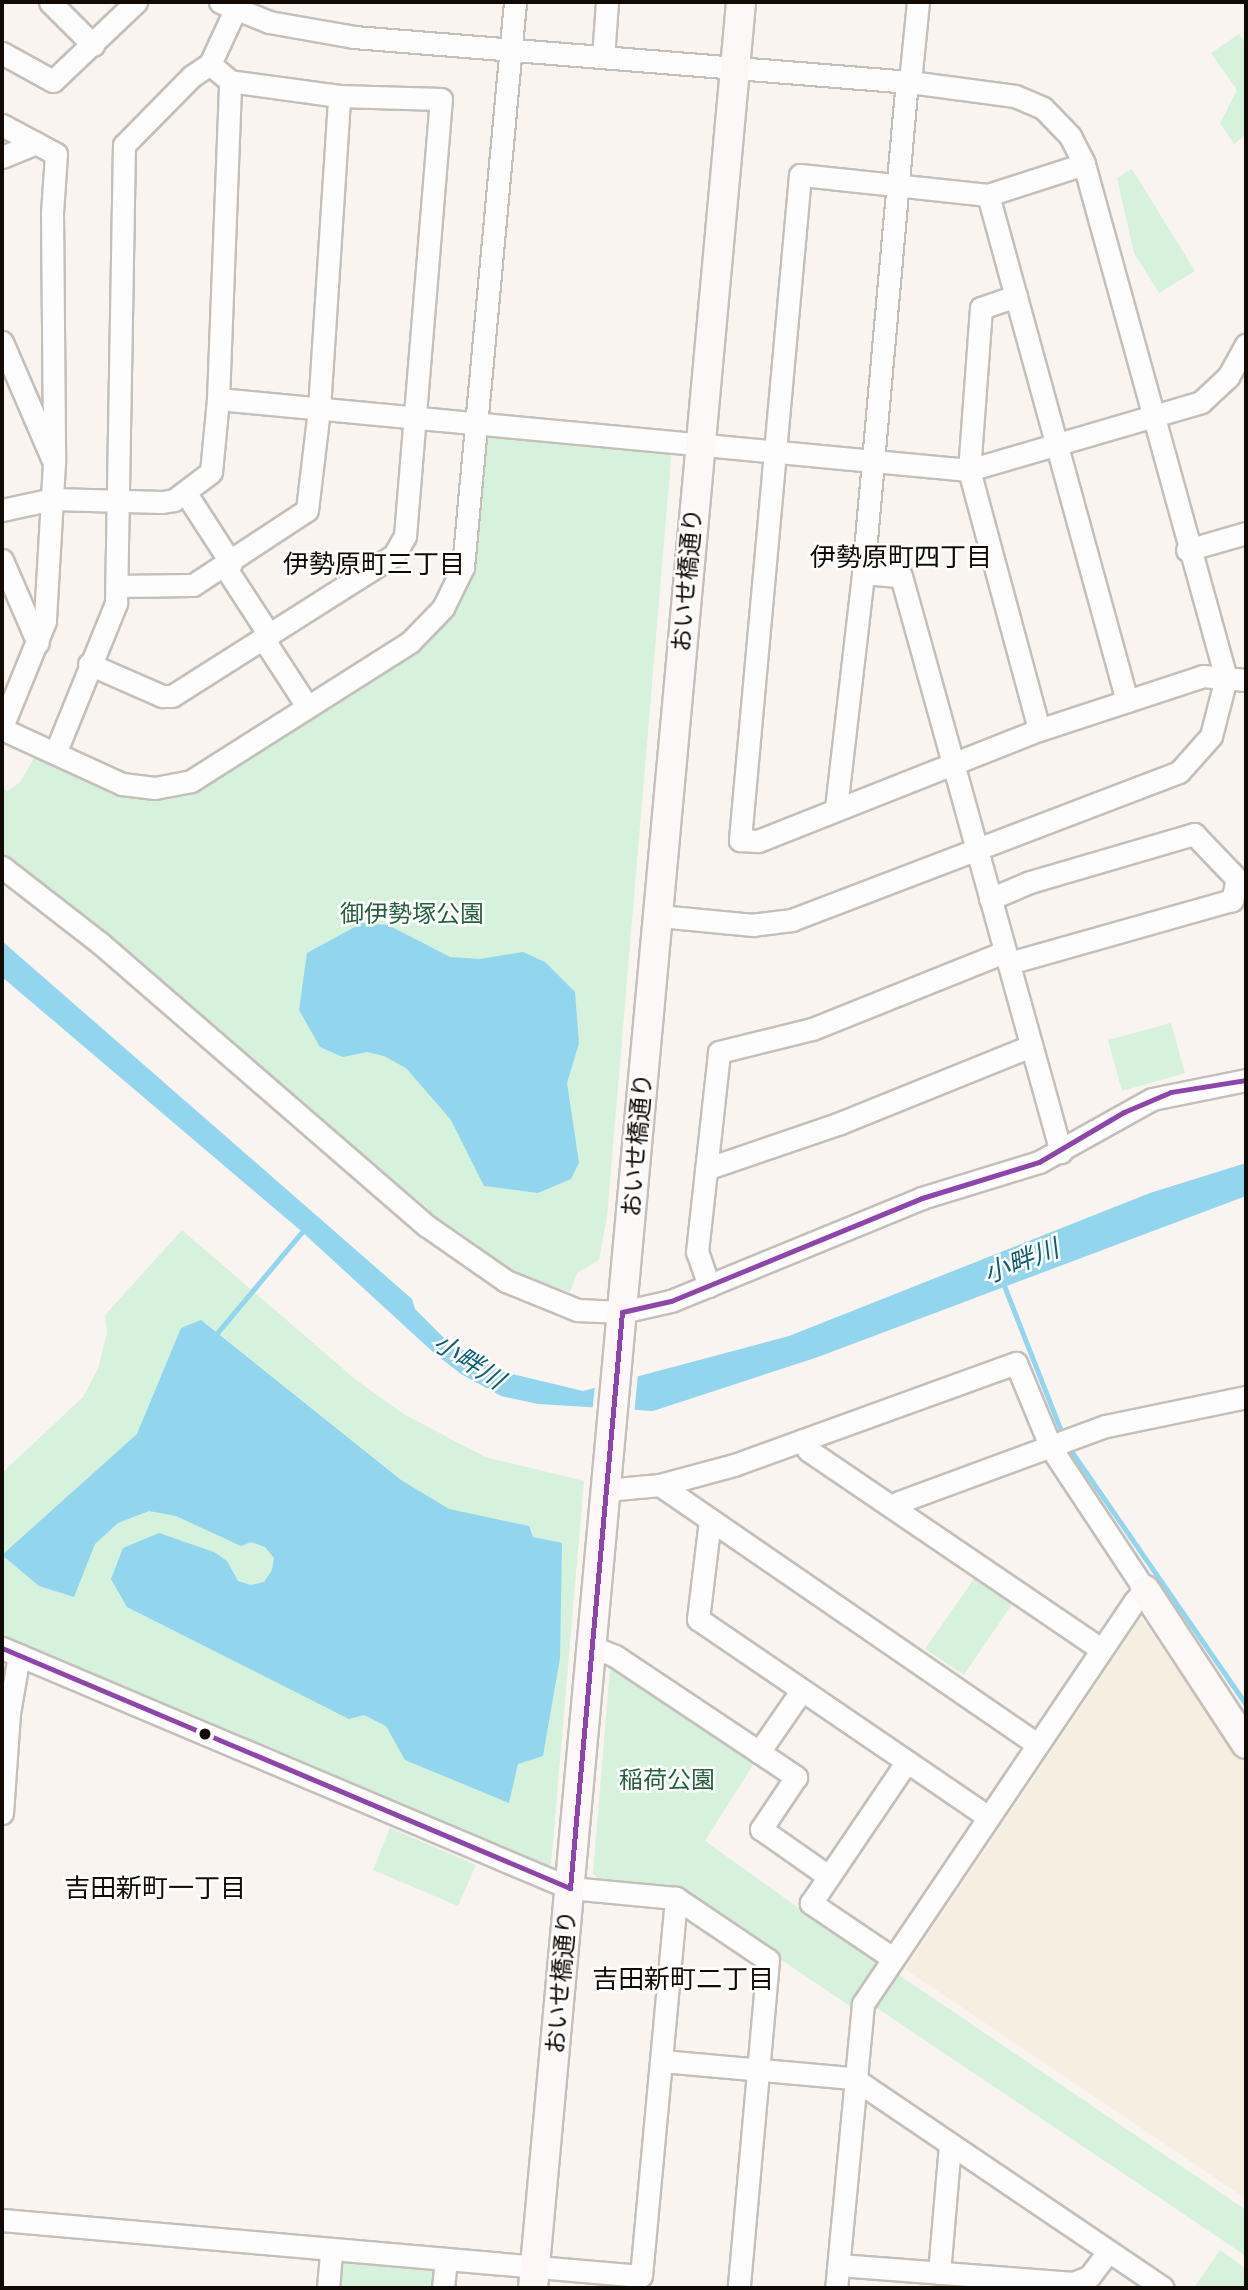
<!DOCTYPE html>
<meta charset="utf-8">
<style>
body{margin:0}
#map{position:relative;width:1248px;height:2290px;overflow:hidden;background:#f9f4f0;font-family:Mulish,"Noto Sans JP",sans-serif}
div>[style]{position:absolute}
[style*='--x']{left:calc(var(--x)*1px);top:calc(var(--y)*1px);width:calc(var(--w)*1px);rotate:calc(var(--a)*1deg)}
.education>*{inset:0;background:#f6efe1}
.green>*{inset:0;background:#d6f1dc}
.water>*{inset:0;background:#91d5ee}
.pier>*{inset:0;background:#f9f4f0}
.stream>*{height:5px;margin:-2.5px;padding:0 2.5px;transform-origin:2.5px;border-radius:2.5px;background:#91d5ee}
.roads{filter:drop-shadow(2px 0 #c5bfba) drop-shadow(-2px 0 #c5bfba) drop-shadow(0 2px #c5bfba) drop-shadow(0 -2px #c5bfba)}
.street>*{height:21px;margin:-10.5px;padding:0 10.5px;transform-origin:10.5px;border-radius:10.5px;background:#fefdfd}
.secondary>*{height:28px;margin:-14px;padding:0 14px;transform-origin:14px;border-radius:14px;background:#fbf8f7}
.bus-1>*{height:5px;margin:-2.5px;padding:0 2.5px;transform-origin:2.5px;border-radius:2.5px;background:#8e44ad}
.dots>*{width:19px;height:19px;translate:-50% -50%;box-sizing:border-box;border:4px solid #fff;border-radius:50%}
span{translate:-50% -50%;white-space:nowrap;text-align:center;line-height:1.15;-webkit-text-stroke:5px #fff;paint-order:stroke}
.street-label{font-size:24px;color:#120b05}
.park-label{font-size:24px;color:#255f3e}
.neighbourhood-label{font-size:26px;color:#120b05}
.water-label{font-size:26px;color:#0c5e77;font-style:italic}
.frame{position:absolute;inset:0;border:4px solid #120b05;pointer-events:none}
</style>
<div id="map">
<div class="education">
<i style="clip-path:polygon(1141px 1618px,1246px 1767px,1246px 2199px,905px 1969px)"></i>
</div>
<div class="green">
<i style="clip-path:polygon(1239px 34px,1246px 44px,1246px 135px,1234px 144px,1220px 123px,1237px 90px,1211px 53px)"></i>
<i style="clip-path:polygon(1132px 169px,1195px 271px,1159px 293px,1134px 253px,1117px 178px)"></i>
<i style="clip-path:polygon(483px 434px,672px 447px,607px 1217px,599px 1260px,577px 1273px,570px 1292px,513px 1274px,448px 1232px,426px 1207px,268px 1079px,219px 1030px,170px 996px,2px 855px,2px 788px,8px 791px,20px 782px,34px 758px,78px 774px,206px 783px,318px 716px,438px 629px,463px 592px,473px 553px)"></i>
<i style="clip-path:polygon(1171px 1023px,1185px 1073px,1122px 1091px,1108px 1040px)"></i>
<i style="clip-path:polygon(182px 1230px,355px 1379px,402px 1413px,485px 1457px,584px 1481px,551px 1864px,543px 1869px,2px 1641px,2px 1473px,83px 1397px,98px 1369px,107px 1332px,105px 1315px)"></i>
<i style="clip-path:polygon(976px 1576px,1014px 1601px,964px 1675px,925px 1649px)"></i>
<i style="clip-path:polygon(610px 1669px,619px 1671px,756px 1760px,705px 1841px,877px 1964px,850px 2006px,678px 1890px,604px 1884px,593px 1874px)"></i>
<i style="clip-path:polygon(390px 1828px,476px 1865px,458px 1906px,373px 1870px)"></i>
<i style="clip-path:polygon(893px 1971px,1246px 2210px,1246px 2256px,871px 2004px)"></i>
<i style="clip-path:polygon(1220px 2250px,1246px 2269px,1246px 2288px,1194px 2288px)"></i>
<i style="clip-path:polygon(339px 2258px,436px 2267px,434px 2288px,336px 2288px)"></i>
</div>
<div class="water">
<i style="clip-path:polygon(362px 923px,388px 925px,450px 957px,480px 959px,523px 952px,545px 962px,575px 992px,579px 1043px,567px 1083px,579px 1163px,571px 1179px,538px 1193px,484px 1186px,451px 1120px,406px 1068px,384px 1056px,367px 1052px,343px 1057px,320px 1047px,299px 1010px,307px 953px)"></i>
<i style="clip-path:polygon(2px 941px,412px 1299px,415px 1309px,446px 1340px,500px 1371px,583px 1391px,789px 1336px,1150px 1193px,1246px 1163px,1246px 1196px,818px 1357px,653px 1411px,538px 1404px,501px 1396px,461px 1374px,434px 1353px,300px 1230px,2px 977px)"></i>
<i style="clip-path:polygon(201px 1320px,401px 1480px,449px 1509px,529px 1526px,533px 1537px,562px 1543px,560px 1658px,543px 1756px,518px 1764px,509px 1803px,405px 1760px,386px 1726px,364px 1715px,349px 1719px,127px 1607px,111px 1579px,123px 1548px,159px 1533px,214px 1552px,227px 1561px,238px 1581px,251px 1585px,264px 1582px,272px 1570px,274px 1558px,265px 1547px,251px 1542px,241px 1546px,176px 1516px,149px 1511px,118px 1523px,95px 1544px,74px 1597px,39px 1586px,2px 1555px,137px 1434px,181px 1328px)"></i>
</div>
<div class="pier">
<i style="clip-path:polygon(638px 1374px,634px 1415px,592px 1414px,595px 1385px)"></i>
</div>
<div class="stream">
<i style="--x:1003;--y:1283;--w:164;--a:68.6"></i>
<i style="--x:217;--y:1333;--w:137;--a:-50"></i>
<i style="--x:1067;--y:1445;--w:315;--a:55.4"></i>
</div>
<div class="roads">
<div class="street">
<i style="--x:50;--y:2;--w:61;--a:45"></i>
<i style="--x:220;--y:2;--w:53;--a:22.2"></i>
<i style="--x:269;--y:22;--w:86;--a:10"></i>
<i style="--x:354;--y:37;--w:558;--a:4.63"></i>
<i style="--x:910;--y:82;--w:106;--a:7.6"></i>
<i style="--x:1015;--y:96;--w:30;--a:23"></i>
<i style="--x:1043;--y:108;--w:39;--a:46"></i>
<i style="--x:1070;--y:136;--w:31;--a:63"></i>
<i style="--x:1084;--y:164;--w:533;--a:74.56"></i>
<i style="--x:1226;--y:678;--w:60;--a:104.5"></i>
<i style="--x:1211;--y:736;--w:48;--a:131.6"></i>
<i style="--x:1179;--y:772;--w:414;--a:159.1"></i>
<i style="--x:792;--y:920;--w:39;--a:173"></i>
<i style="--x:753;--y:925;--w:94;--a:-174.5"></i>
<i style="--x:2;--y:53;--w:58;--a:28.8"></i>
<i style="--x:53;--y:81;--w:115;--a:-43.6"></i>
<i style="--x:603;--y:57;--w:55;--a:-85.8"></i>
<i style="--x:910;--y:82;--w:80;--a:-84.3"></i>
<i style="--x:2;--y:125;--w:61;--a:28.2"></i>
<i style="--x:56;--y:154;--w:58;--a:93.9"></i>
<i style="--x:52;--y:212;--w:251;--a:89.5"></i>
<i style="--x:54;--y:463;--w:158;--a:93.3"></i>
<i style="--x:45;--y:621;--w:114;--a:112.1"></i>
<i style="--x:2;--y:157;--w:37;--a:-22"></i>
<i style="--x:1084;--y:164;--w:101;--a:162.1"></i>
<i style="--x:988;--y:195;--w:189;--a:-173.9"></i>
<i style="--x:800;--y:175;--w:668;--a:95.16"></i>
<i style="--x:740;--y:840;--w:18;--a:3"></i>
<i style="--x:758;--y:841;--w:302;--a:-21.6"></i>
<i style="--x:1039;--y:730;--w:173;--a:-18.2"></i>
<i style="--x:1203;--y:676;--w:43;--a:5.3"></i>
<i style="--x:988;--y:195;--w:525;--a:74.64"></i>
<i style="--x:1016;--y:296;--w:37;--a:161"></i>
<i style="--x:981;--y:308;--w:162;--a:94.2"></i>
<i style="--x:969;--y:470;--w:269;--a:74.9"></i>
<i style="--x:2;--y:342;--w:126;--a:66.7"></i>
<i style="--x:218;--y:399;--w:754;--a:5.4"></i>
<i style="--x:969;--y:470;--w:242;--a:-16.3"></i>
<i style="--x:1201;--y:402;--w:37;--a:-43"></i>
<i style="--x:1228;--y:377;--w:37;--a:-61"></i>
<i style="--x:185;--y:492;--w:85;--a:57.1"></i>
<i style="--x:2;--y:510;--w:52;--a:-12.2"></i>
<i style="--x:53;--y:499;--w:109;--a:1.6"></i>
<i style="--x:162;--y:502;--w:12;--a:-9"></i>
<i style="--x:174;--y:500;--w:46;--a:-37.1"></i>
<i style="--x:211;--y:472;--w:73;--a:-84.5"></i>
<i style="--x:218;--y:399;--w:318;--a:-87.8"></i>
<i style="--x:1187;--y:550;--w:61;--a:-16.1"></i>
<i style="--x:2;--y:560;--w:90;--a:66.6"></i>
<i style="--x:225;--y:567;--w:82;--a:56.9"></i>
<i style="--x:863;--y:573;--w:38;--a:5"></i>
<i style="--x:901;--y:576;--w:598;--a:74.48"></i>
<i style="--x:117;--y:586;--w:76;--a:-0.8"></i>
<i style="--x:193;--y:585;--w:136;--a:-33.3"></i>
<i style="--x:307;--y:510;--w:102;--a:-83.2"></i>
<i style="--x:319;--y:409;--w:314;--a:-86.3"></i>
<i style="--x:264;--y:640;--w:79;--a:56.9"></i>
<i style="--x:89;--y:664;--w:80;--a:23.7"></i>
<i style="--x:162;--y:696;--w:10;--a:0"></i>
<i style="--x:172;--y:696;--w:263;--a:-32.4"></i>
<i style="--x:394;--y:555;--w:22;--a:-60"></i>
<i style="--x:405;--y:536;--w:438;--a:-85.3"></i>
<i style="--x:441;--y:99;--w:102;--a:-178.3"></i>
<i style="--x:339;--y:96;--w:110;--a:-172.2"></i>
<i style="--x:230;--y:81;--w:26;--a:-140"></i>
<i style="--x:2;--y:729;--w:132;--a:24.6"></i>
<i style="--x:122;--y:784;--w:33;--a:7"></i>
<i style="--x:155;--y:788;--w:37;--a:-11"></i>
<i style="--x:191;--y:781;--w:259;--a:-32.4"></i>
<i style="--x:410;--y:642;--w:47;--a:-45.9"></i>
<i style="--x:443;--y:608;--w:46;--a:-64"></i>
<i style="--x:463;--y:567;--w:567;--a:-84.74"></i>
<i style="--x:56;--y:751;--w:160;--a:-67.9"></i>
<i style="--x:116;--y:603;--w:458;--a:-89"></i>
<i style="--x:124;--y:145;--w:97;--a:-45.4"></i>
<i style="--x:192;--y:76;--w:22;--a:-34"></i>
<i style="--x:210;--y:64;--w:60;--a:-65.2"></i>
<i style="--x:836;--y:808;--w:237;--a:-83.4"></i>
<i style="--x:863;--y:573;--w:493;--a:-84.9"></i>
<i style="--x:2;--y:867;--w:124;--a:37.8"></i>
<i style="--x:100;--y:943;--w:432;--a:40.9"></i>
<i style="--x:427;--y:1226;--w:96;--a:34.8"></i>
<i style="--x:506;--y:1281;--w:77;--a:22.2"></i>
<i style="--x:577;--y:1310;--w:45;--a:2.5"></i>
<i style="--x:622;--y:1312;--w:50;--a:-12.7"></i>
<i style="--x:671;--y:1301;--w:271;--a:-22.3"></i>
<i style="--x:922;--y:1198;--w:122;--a:-17.1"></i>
<i style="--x:1039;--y:1162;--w:129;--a:-29.1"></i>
<i style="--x:1152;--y:1099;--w:96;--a:-11.4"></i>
<i style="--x:990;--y:899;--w:43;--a:-23"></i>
<i style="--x:1030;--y:882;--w:171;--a:-16.3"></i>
<i style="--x:1194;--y:834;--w:62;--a:46.3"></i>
<i style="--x:1237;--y:879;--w:22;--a:103"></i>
<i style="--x:1232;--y:900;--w:232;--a:164.2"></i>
<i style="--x:706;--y:1169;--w:142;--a:-18.9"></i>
<i style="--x:840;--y:1123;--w:206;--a:-22"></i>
<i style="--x:709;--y:1286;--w:36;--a:-109"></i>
<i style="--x:697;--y:1252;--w:201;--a:-83.7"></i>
<i style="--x:719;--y:1052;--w:96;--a:-13.9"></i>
<i style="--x:812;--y:1029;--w:208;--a:-21.8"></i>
<i style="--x:803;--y:1440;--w:11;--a:63"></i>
<i style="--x:808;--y:1450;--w:354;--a:34.2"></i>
<i style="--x:660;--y:1485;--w:457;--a:34.5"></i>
<i style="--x:606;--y:1490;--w:54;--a:-5.3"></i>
<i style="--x:660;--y:1485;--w:77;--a:-15.1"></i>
<i style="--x:734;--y:1465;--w:300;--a:-19.9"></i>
<i style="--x:1016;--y:1363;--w:92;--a:67.6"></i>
<i style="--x:1051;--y:1448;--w:170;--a:56.5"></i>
<i style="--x:1145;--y:1590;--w:16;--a:133"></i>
<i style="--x:1134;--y:1602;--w:485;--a:124"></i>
<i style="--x:863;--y:2004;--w:285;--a:95.4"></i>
<i style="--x:895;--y:1508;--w:7;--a:-56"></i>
<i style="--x:899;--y:1502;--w:221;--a:-20.2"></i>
<i style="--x:1106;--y:1426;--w:143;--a:-11.7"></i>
<i style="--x:710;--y:1520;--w:100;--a:96.9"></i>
<i style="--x:698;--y:1619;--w:351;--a:34.3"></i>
<i style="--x:592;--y:1647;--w:25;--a:21"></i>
<i style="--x:615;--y:1656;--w:173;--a:33.7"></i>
<i style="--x:759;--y:1752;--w:75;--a:-55.3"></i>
<i style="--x:2;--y:1648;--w:617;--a:22.91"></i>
<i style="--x:570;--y:1888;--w:106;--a:5.4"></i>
<i style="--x:676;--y:1898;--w:111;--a:34"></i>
<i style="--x:768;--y:1960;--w:329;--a:95.1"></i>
<i style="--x:759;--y:1752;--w:45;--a:34"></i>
<i style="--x:796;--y:1777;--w:63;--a:123.9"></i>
<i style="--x:761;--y:1829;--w:82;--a:35"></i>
<i style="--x:2;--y:1813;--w:100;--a:-86"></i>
<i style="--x:9;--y:1713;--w:59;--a:-80.2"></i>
<i style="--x:891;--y:1957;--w:97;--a:-146"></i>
<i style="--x:811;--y:1903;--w:171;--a:-55.9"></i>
<i style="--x:661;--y:2061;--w:193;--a:5.1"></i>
<i style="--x:853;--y:2078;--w:374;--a:34.1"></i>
<i style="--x:2;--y:2220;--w:641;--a:5.01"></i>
<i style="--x:641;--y:2276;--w:380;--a:-84.7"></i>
<i style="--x:839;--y:2265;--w:235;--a:4.4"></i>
<i style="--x:1073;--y:2283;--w:17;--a:-21"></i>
<i style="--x:1089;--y:2277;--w:31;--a:-53"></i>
<i style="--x:939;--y:2273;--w:129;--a:-85.1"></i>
<i style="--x:328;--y:2288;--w:38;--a:-85"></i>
<i style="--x:443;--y:2288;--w:27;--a:-84"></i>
</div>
<div class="secondary">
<i style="--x:1145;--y:1590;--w:184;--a:56.7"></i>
<i style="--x:533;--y:2288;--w:2295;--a:-84.8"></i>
</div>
</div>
<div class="bus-1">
<i style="--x:622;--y:1312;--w:50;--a:-12.7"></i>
<i style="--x:671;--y:1301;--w:271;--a:-22.3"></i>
<i style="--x:922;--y:1198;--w:122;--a:-17.1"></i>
<i style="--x:1039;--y:1162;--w:99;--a:-30.5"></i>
<i style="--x:1124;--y:1112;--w:51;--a:-23.1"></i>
<i style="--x:1171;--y:1092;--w:76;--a:-9.1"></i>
<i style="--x:2;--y:1648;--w:617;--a:22.91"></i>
<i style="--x:570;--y:1888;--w:578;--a:-84.84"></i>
</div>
<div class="dots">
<i style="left:205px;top:1734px;background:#120b05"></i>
</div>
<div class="street-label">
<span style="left:687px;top:580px;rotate:-85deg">おいせ橋通り</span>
<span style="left:637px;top:1145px;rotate:-85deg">おいせ橋通り</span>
<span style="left:561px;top:1982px;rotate:-85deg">おいせ橋通り</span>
</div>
<div class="park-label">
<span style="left:412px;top:914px">御伊勢塚公園</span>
<span style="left:667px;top:1780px">稲荷公園</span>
</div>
<div class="neighbourhood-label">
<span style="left:901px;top:557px">伊勢原町四丁目</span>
<span style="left:374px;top:564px">伊勢原町三丁目</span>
<span style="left:155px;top:1888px">吉田新町一丁目</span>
<span style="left:683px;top:1979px">吉田新町二丁目</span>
</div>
<div class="water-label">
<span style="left:1021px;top:1261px;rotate:-21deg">小畔川</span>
<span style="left:469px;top:1361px;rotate:33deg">小畔川</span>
</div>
<div class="frame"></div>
</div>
